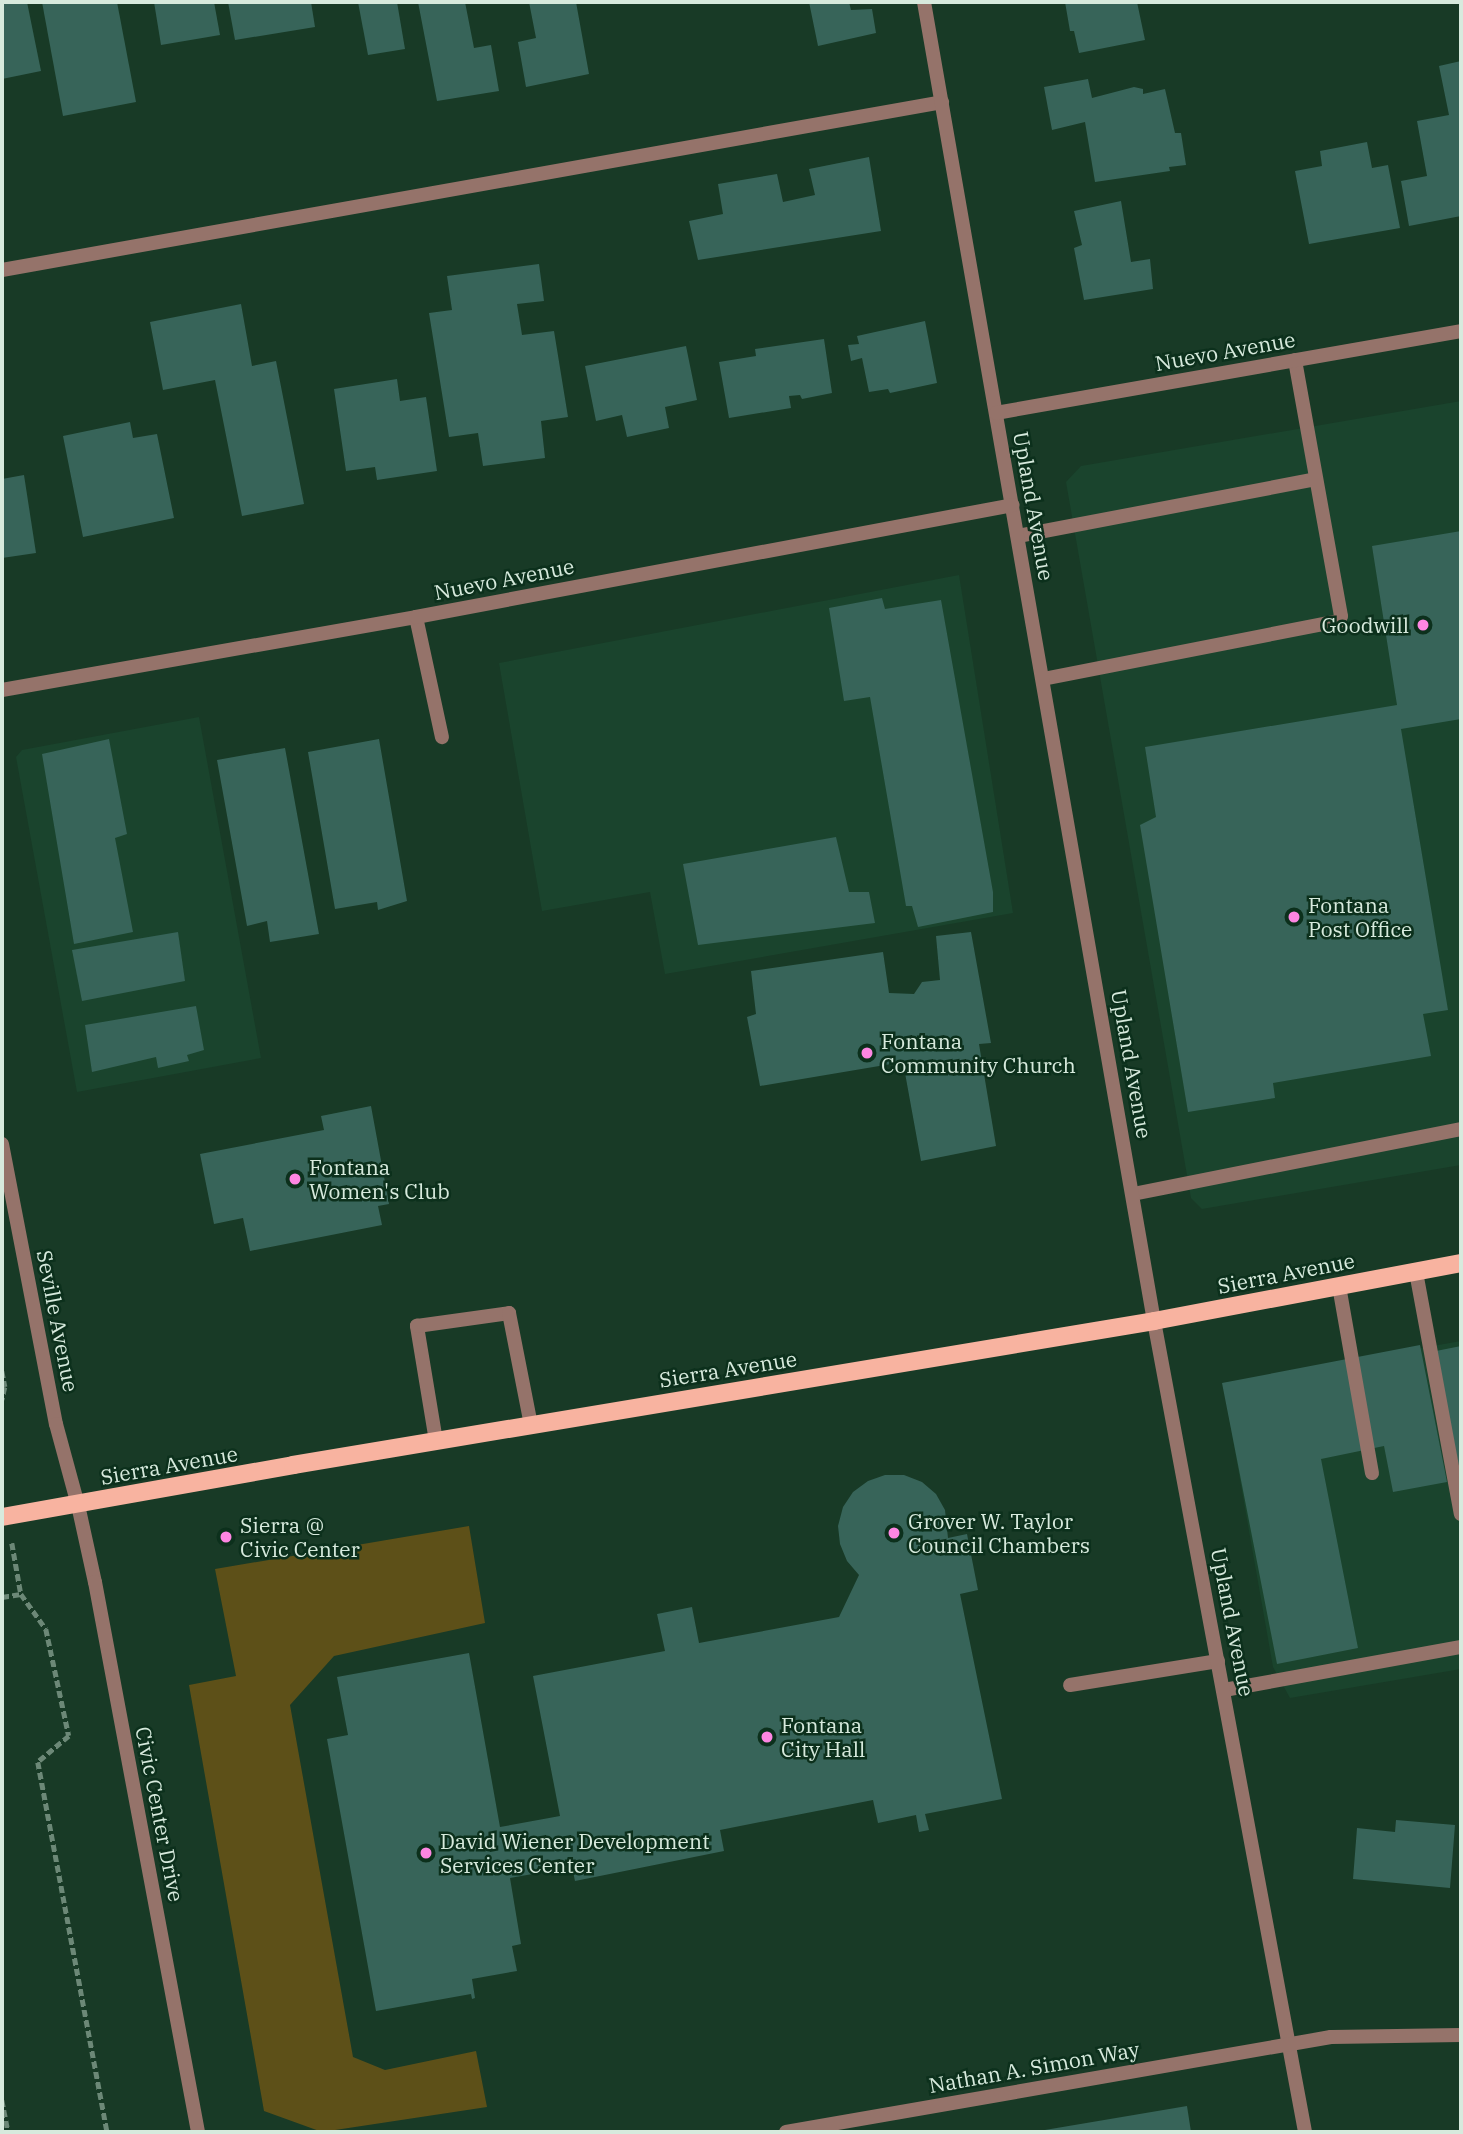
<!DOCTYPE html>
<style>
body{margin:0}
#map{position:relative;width:1463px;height:2134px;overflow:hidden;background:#183a26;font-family:"IBM Plex Serif",serif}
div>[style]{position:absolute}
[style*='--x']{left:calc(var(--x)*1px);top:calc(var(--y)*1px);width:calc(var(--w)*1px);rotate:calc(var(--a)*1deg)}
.built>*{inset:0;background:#1a442d}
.green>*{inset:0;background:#5d5018}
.building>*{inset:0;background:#376459}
.path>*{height:4.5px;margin-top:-2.25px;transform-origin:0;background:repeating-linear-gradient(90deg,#6c8877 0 7px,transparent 0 10.5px)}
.service>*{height:14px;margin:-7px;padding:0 7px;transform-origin:7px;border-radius:7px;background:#95736a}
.minor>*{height:14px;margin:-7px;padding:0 7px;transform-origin:7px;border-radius:7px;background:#95736a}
.tertiary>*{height:14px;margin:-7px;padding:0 7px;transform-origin:7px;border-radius:7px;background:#95736a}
.primary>*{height:18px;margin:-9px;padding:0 9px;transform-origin:9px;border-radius:9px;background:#f8b3a0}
.dots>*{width:19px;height:19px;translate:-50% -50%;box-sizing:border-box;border:4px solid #0c301c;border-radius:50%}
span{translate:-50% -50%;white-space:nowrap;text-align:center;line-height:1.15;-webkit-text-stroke:5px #0c301c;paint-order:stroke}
.street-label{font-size:21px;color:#d7eadd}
.poi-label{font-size:21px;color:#d7eadd}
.right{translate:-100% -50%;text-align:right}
.left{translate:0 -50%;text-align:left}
.frame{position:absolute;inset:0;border:4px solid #d7eadd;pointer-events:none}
</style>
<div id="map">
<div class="built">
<i style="clip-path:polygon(1461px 401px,1461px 1165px,1202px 1209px,1191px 1198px,1066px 482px,1081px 466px)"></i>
<i style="clip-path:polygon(959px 575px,1013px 913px,665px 974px,650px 892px,542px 911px,499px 663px)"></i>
<i style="clip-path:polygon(199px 717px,261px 1058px,77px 1092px,16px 757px,22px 750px)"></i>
<i style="clip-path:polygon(1461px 1341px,1461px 1669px,1290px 1698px,1273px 1667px,1223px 1383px)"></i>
</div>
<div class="green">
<i style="clip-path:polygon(469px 1526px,485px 1623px,334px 1656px,290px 1705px,353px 2057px,385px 2070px,476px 2051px,487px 2107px,322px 2132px,264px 2111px,189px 1685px,236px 1676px,215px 1569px)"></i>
</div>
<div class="building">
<i style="clip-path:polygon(2px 2px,27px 2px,41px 71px,2px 79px)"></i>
<i style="clip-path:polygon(42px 2px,117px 2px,136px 102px,63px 116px)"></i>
<i style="clip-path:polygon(154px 2px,214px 2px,220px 35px,161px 45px)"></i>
<i style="clip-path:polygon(228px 2px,311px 2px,315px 27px,235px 40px)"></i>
<i style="clip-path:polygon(358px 2px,397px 2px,405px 49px,368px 55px)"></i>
<i style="clip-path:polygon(418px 2px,465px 2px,474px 48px,491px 45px,499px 91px,437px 101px)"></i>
<i style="clip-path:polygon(529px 2px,576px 2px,589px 74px,526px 87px,518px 42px,536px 38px)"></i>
<i style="clip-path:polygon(809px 2px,849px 2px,851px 10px,872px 9px,876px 33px,818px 46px)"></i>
<i style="clip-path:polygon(1065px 2px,1137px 2px,1145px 40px,1079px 53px,1074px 31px,1070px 31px)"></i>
<i style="clip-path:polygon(1461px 61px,1461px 216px,1409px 226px,1401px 181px,1427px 176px,1417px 121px,1449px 115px,1439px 66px)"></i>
<i style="clip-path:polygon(1088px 79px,1092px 98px,1134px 87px,1143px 89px,1143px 94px,1165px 89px,1175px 133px,1181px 133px,1186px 165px,1169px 167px,1170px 171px,1095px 182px,1085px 122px,1052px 130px,1044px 87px)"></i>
<i style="clip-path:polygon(1367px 142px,1372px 168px,1388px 165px,1400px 228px,1309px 244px,1295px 171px,1322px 166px,1320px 151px)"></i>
<i style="clip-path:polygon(869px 157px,881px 231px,698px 260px,689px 221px,723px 214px,718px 184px,777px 174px,783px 202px,815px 195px,809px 169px)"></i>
<i style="clip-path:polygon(1121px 201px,1131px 262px,1150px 259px,1153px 289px,1084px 300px,1074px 248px,1082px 245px,1074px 211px)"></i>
<i style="clip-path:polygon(539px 264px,544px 301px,517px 304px,522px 335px,554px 331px,568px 417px,541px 421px,545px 458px,483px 466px,478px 433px,449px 437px,429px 313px,452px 310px,447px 276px)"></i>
<i style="clip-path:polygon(241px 304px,252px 366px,276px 361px,304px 504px,242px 516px,215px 380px,163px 390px,150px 322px)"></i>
<i style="clip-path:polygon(925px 321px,937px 383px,890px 393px,888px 389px,869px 392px,862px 358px,851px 361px,848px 345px,859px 344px,857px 336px)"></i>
<i style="clip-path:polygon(824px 339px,832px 393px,802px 399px,800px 395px,789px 396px,791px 408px,729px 418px,719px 362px,756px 356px,755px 349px)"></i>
<i style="clip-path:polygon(686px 346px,697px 400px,665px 407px,669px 428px,627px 437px,622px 415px,596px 421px,585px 366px)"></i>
<i style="clip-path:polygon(397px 379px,400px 401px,426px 397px,437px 471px,377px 480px,375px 467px,346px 471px,334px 389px)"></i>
<i style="clip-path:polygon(130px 422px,133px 438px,157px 434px,174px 518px,83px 537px,63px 436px)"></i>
<i style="clip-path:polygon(24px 475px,36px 553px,2px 558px,2px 479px)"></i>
<i style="clip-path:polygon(1461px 531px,1461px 719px,1401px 729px,1448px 1010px,1423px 1014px,1431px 1056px,1273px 1083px,1275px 1098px,1188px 1112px,1140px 825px,1156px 817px,1145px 747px,1397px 705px,1372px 546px)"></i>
<i style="clip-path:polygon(882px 598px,885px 609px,941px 600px,993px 892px,993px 912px,918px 927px,912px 906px,906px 906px,870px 697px,844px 701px,829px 608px)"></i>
<i style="clip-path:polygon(109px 739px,127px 834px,115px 838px,133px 932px,74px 944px,42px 754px)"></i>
<i style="clip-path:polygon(379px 739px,407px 901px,378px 910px,377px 902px,335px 909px,308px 752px)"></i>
<i style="clip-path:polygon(285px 748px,319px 934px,270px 942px,267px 921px,247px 926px,217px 760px)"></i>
<i style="clip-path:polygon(836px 837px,849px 892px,869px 892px,875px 923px,698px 945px,683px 864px)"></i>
<i style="clip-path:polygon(178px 932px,185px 981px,82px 1001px,72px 950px)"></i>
<i style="clip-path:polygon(971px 932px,991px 1043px,979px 1044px,996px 1146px,921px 1161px,903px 1062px,760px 1086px,747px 1017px,756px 1014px,751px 971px,883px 952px,889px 993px,914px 994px,922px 982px,940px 980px,936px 936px)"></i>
<i style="clip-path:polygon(196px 1006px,204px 1050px,187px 1055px,189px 1061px,158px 1068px,156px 1057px,92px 1072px,85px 1025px)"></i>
<i style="clip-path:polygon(371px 1106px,389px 1204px,378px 1206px,382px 1225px,250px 1251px,243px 1218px,214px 1224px,200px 1154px,324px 1130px,321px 1116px)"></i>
<i style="clip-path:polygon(1420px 1345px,1447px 1482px,1393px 1492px,1384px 1446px,1321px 1459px,1358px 1648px,1277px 1664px,1222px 1383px)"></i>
<i style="clip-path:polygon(1461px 1346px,1461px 1473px,1460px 1473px,1436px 1351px)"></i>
<i style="clip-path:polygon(885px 1475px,904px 1475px,922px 1482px,936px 1494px,945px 1510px,948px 1538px,967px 1534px,978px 1590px,960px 1594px,1002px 1799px,925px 1814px,929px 1830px,919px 1832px,916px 1815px,878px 1823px,873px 1800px,720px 1830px,724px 1851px,575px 1881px,572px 1867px,510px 1878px,521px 1944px,512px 1946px,517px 1971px,472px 1979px,475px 1998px,472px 1999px,471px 1994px,376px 2011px,327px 1739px,348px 1735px,337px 1677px,469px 1653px,500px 1827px,560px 1816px,533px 1676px,665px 1651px,657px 1614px,692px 1607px,699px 1643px,839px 1617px,859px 1575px,847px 1561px,840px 1544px,838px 1526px,843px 1507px,853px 1492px,868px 1481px)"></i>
<i style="clip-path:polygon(1396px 1820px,1455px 1825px,1450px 1888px,1353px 1879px,1357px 1828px,1395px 1832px)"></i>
<i style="clip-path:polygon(1187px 2106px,1191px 2132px,1039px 2132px,1039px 2131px)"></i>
</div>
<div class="path">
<i style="--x:2;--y:1371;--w:16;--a:79"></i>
<i style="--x:5;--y:1387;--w:13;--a:103"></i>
<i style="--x:12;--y:1543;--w:52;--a:80"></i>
<i style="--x:21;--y:1594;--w:43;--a:54.5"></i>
<i style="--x:46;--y:1629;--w:109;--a:77.9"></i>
<i style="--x:69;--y:1736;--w:40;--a:140"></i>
<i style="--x:38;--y:1762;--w:376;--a:79.4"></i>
<i style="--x:2;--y:1597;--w:19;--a:-9"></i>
<i style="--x:2;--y:2100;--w:33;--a:79"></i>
</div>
<div class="service">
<i style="--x:2;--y:270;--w:955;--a:-10.13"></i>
<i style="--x:1018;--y:536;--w:303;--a:-10.8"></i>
<i style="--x:416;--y:617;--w:123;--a:77.8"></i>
<i style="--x:1043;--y:679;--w:302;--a:-11.1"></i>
<i style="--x:1339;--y:621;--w:5;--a:-68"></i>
<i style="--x:1341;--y:616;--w:260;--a:-100.2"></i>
<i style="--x:1133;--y:1194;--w:334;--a:-11.2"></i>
<i style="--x:1416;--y:1272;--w:246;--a:79.5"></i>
<i style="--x:1339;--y:1286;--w:190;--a:80"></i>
<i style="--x:436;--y:1441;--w:117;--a:-99.4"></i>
<i style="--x:417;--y:1326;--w:93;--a:-8"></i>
<i style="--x:509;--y:1313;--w:114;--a:78.9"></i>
<i style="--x:1070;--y:1685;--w:150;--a:-9.2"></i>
<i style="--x:1224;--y:1690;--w:241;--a:-10.3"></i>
</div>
<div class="minor">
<i style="--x:924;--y:2;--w:1339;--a:80.11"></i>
<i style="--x:1154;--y:1321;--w:825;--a:79.45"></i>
<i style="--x:996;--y:413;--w:472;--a:-10"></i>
<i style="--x:2;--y:690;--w:420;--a:-10"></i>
<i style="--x:416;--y:617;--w:607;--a:-10.63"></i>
<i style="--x:78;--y:1505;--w:79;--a:77.6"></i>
<i style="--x:95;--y:1582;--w:560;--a:79.39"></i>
<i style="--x:786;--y:2132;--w:553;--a:-9.89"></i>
<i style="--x:1331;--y:2037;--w:130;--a:-0.9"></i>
</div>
<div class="tertiary">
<i style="--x:2;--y:1144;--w:285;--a:79.1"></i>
<i style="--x:56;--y:1424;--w:84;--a:74.8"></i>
</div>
<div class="primary">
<i style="--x:2;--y:1517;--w:296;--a:-10.1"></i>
<i style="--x:293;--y:1465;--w:873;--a:-9.49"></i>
<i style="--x:1154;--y:1321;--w:312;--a:-10.7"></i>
</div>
<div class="dots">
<i style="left:1423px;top:625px;background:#fd86e2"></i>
<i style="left:1294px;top:917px;background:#fd86e2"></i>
<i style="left:867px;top:1053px;background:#fd86e2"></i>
<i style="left:295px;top:1179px;background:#fd86e2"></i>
<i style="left:894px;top:1533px;background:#fd86e2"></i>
<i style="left:226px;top:1537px;background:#fd86e2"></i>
<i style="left:767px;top:1737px;background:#fd86e2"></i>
<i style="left:426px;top:1853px;background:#fd86e2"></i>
</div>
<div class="street-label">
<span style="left:1225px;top:351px;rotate:-10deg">Nuevo Avenue</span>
<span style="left:1034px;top:506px;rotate:80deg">Upland Avenue</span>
<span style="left:504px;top:579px;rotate:-11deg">Nuevo Avenue</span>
<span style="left:1132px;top:1064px;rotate:80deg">Upland Avenue</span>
<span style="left:1286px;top:1273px;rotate:-11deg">Sierra Avenue</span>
<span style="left:58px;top:1321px;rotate:79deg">Seville Avenue</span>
<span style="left:728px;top:1369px;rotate:-9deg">Sierra Avenue</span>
<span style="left:169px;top:1465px;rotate:-10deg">Sierra Avenue</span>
<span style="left:1233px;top:1622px;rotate:79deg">Upland Avenue</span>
<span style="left:160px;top:1814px;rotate:79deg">Civic Center Drive</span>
<span style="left:1034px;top:2067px;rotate:-10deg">Nathan A. Simon Way</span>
</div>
<div class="poi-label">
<span class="right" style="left:1409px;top:625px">Goodwill</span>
<span class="left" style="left:1308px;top:917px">Fontana<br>Post Office</span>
<span class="left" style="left:881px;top:1053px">Fontana<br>Community Church</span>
<span class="left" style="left:309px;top:1179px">Fontana<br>Women's Club</span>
<span class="left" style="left:908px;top:1533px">Grover W. Taylor<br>Council Chambers</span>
<span class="left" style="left:240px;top:1537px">Sierra @<br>Civic Center</span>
<span class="left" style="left:781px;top:1737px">Fontana<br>City Hall</span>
<span class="left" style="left:440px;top:1853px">David Wiener Development<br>Services Center</span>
</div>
<div class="frame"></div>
</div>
